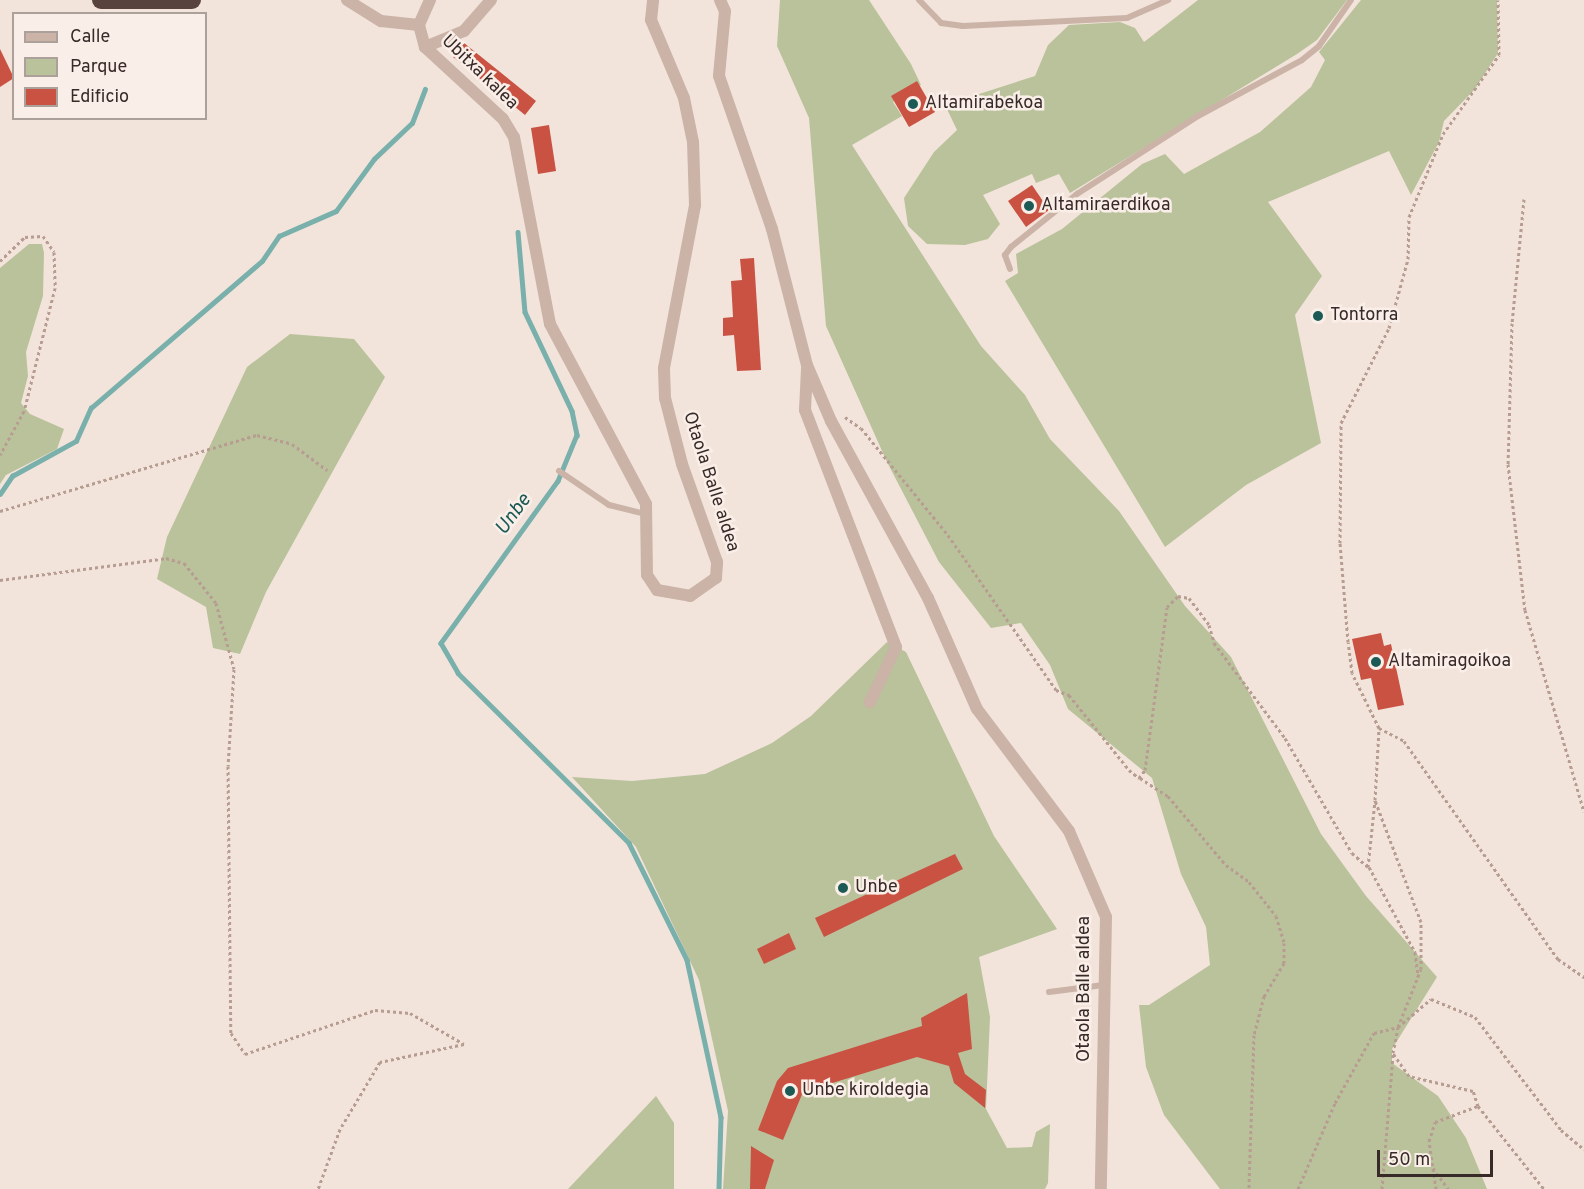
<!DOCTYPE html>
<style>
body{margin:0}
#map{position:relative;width:1584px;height:1189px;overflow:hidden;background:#f2e4db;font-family:Overpass,sans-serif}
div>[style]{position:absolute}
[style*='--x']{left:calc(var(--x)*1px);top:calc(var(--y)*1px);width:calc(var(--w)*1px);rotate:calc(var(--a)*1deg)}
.green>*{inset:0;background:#bac29b}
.stream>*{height:4.5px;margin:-2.25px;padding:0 2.25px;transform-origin:2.25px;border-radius:2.25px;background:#79b0ab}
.building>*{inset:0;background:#c95243}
.path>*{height:3px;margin-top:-1.5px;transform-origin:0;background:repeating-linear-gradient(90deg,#b79c91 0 3px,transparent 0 6px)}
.service>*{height:6px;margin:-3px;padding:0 3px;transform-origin:3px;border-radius:3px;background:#cbb3a7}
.minor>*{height:12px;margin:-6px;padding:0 6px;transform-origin:6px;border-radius:6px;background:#cbb3a7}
.motorway>*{height:18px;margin:-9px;padding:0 9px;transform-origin:9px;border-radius:9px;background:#58433e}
.dots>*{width:16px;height:16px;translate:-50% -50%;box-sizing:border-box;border:3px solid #faefe8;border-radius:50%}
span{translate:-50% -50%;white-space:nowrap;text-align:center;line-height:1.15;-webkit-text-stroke:5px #faefe8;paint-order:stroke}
.street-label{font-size:18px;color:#372a28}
.poi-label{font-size:18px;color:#372a28}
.left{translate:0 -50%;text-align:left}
.water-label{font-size:20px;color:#1c5a56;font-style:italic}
.legend{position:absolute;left:12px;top:12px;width:195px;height:108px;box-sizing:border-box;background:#faefe8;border:2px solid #aca09b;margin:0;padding:8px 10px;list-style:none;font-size:18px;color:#372a28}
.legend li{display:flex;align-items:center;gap:12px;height:30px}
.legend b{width:30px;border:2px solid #aca09b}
.scale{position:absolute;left:1377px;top:1150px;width:116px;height:27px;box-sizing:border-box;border:3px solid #372a28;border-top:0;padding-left:8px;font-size:18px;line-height:21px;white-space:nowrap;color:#372a28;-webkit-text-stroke:4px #faefe8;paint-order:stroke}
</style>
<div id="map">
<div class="green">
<i style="clip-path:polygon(780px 0,869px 0,911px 64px,921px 85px,893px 102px,902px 116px,852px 145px,981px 346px,1025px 395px,1050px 439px,1119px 511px,1185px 606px,1231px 657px,1321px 834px,1366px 896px,1437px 977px,1392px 1049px,1392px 1063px,1438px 1096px,1466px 1138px,1487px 1189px,1220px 1189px,1164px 1115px,1146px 1067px,1139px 1005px,1149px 1005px,1210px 965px,1206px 927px,1181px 874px,1152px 778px,1068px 709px,1050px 665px,1021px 623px,991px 628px,939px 562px,887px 462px,826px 326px,809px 118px,777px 46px)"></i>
<i style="clip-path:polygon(1198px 0,1347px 0,1317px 40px,1297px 54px,1070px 193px,1059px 174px,1036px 183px,1032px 174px,983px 195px,1000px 224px,988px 239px,965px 245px,927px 244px,908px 226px,904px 198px,934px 152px,957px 130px,945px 105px,1035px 76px,1048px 45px,1069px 25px,1120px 22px,1135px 28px,1144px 42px)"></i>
<i style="clip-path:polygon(1361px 0,1497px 0,1498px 53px,1475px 89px,1444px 121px,1439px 142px,1411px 195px,1389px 151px,1268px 202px,1322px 276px,1295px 315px,1321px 443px,1246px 485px,1165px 547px,1005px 281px,1018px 273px,1016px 254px,1062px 229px,1142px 164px,1165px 154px,1184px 174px,1260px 132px,1311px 87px,1325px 60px,1319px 52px)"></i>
<i style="clip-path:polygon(29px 244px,42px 244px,44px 253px,43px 296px,26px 352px,28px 376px,21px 403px,30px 414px,64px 429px,57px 449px,6px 475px,0 484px,0 268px)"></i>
<i style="clip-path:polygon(290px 334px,354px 339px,385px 377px,266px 592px,240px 654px,213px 648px,206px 607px,157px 579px,167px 537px,247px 367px)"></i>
<i style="clip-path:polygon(887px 642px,906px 652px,994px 836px,1057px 929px,979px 957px,990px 1017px,986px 1109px,1007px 1148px,1032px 1147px,1036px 1132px,1050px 1124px,1048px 1183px,1045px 1189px,723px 1189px,728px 1111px,699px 980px,636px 847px,572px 777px,632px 781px,705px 774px,772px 743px,811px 716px)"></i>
<i style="clip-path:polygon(656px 1096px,674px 1123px,674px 1189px,568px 1189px)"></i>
</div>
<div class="stream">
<i style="--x:518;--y:232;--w:80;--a:85"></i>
<i style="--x:525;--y:312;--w:110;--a:64.6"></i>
<i style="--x:572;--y:411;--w:25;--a:78"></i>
<i style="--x:577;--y:435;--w:50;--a:112.4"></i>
<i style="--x:558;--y:481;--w:200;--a:125.8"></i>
<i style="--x:441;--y:643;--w:34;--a:60"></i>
<i style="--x:458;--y:673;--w:241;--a:44.8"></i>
<i style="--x:629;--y:843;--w:131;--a:63.6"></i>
<i style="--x:687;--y:960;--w:161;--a:77.8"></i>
<i style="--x:721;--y:1117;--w:72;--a:91.6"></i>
<i style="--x:0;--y:494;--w:22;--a:-56"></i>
<i style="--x:12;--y:476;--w:73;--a:-28.7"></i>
<i style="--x:76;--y:441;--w:36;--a:-66"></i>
<i style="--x:91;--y:408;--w:225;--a:-40.7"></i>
<i style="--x:262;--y:261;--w:30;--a:-56"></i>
<i style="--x:279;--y:236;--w:62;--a:-23.7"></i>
<i style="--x:336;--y:211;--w:64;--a:-53.8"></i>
<i style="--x:374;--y:159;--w:52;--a:-43.5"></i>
<i style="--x:412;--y:123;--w:36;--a:-69"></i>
</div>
<div class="building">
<i style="clip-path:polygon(464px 43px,536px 101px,525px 115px,453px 57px)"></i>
<i style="clip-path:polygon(0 49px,14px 78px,0 87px)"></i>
<i style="clip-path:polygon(917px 81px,935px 112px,909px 127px,891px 96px)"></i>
<i style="clip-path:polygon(549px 125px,556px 171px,538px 174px,531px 128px)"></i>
<i style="clip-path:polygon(1032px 185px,1049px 210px,1026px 227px,1008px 201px)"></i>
<i style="clip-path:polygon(754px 258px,761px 370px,737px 371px,734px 335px,723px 336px,723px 318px,733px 317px,731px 281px,742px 280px,740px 259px)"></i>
<i style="clip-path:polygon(1381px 633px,1384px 646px,1391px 644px,1404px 705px,1378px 710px,1371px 678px,1361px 680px,1352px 639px)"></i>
<i style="clip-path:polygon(955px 854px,963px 869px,824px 937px,815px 918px)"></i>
<i style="clip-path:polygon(789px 933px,796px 949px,764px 964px,757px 949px)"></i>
<i style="clip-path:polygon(967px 993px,972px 1049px,958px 1053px,965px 1074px,986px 1090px,985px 1108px,954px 1083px,949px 1066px,917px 1057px,803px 1092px,783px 1140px,758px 1130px,777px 1081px,788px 1068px,922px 1026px,921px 1018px)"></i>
<i style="clip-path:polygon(751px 1146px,774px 1160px,765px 1189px,750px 1189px)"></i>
</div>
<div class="path">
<i style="--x:1524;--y:199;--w:125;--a:95.5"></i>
<i style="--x:1512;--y:323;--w:141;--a:91.6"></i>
<i style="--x:1508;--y:464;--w:147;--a:83.4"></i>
<i style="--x:1525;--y:610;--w:210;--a:73.7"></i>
<i style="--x:0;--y:261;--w:35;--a:-44"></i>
<i style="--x:25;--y:237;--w:18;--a:-3"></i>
<i style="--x:43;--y:236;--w:19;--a:55"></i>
<i style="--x:54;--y:252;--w:36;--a:88"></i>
<i style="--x:55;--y:288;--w:127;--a:104.1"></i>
<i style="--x:24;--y:411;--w:50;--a:118.6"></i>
<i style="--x:845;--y:417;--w:19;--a:35"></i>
<i style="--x:861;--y:428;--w:138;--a:50.9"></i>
<i style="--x:948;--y:535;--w:189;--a:55.1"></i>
<i style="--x:1056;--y:690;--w:14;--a:21"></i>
<i style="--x:1069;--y:695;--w:96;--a:51.3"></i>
<i style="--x:1129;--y:770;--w:13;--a:39"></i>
<i style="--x:1139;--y:778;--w:10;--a:-53"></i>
<i style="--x:1145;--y:770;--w:164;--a:-82.3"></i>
<i style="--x:1167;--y:607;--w:16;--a:-45"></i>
<i style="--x:1178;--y:596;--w:11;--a:10"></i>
<i style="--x:1189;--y:598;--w:34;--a:53"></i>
<i style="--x:1209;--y:625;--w:19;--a:74"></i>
<i style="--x:1214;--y:643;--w:119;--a:53.2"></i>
<i style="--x:1285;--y:738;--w:133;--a:59.8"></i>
<i style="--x:1352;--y:853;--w:21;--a:41"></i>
<i style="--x:1368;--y:867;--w:67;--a:-84"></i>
<i style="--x:0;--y:511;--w:268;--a:-16.5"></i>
<i style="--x:257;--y:435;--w:36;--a:14"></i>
<i style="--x:292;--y:444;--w:44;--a:36.6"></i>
<i style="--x:0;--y:580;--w:167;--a:-7.5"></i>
<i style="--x:166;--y:558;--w:19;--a:16"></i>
<i style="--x:184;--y:563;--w:51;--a:51.3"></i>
<i style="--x:216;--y:603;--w:68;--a:74.7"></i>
<i style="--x:234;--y:669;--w:97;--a:93.5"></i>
<i style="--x:228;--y:766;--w:267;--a:89.4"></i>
<i style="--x:231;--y:1033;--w:25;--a:56"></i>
<i style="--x:245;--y:1054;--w:137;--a:-18.7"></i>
<i style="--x:375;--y:1010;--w:35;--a:5"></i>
<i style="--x:410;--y:1013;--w:62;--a:29.9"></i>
<i style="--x:464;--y:1044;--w:86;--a:167.9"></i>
<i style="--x:380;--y:1062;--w:78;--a:120.8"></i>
<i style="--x:340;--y:1129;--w:64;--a:110.1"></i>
<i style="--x:1379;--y:728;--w:61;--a:-116.1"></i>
<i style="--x:1352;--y:673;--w:31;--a:-97"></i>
<i style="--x:1348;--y:642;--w:99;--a:-94.6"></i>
<i style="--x:1340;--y:543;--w:120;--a:-89.5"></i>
<i style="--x:1341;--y:423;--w:106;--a:-63.2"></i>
<i style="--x:1389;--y:328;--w:72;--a:-74.6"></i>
<i style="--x:1408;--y:259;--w:42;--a:-88.6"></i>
<i style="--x:1409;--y:217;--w:90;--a:-67.7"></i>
<i style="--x:1443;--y:134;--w:97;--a:-54.7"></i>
<i style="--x:1499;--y:55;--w:55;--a:-91"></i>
<i style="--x:1140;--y:778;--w:33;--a:33"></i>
<i style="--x:1168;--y:796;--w:90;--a:50"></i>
<i style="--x:1226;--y:865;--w:29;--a:36"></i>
<i style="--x:1249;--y:882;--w:43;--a:51.5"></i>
<i style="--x:1276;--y:916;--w:28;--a:73"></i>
<i style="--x:1284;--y:943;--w:20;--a:90"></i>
<i style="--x:1284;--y:963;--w:39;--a:121"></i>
<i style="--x:1264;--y:996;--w:40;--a:104.4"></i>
<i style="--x:1254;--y:1035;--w:154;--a:91.9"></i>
<i style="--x:1369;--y:867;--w:97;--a:61.6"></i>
<i style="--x:1415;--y:952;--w:25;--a:83"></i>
<i style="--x:1478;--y:1106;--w:106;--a:51.5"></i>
<i style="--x:1433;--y:1168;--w:26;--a:54"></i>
<i style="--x:1298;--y:1189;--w:94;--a:-66.7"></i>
<i style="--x:1335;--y:1103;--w:80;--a:-60.9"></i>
<i style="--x:1374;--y:1033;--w:25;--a:-14"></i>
<i style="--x:1398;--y:1027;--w:62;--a:-68.4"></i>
<i style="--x:1421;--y:969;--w:47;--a:-90"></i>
<i style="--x:1421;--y:922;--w:130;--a:-110.7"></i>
<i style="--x:1375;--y:800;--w:72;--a:-86.8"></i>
<i style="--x:1379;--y:728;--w:28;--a:27"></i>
<i style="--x:1404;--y:741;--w:267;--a:54.8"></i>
<i style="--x:1558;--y:959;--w:32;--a:35"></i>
<i style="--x:1382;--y:1189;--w:135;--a:-85.3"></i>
<i style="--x:1436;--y:1189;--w:49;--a:-98.3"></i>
<i style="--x:1429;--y:1141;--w:20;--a:-72"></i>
<i style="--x:1435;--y:1122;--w:46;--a:-20.4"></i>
<i style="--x:1478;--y:1106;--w:16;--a:-108"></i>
<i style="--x:1473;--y:1091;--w:66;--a:-166.8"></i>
<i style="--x:1409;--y:1076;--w:28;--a:-125"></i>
<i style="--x:1393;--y:1053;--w:26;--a:-79"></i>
<i style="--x:1398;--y:1027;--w:43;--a:-40.3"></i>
<i style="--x:1431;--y:999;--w:48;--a:22.2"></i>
<i style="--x:1475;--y:1017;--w:142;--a:52.7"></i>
<i style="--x:1561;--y:1130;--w:30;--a:40"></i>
</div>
<div class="service">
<i style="--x:919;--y:0;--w:32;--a:46"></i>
<i style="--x:941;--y:23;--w:22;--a:8"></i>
<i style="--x:963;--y:26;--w:164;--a:-2.8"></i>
<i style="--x:1127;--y:18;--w:45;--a:-23.7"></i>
<i style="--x:1010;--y:269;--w:15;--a:-110"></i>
<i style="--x:1005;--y:255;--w:10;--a:-53"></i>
<i style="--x:1011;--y:247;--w:85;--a:-38.8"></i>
<i style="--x:1077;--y:194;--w:144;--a:-32.8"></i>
<i style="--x:1198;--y:116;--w:118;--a:-28.3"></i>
<i style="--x:1302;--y:60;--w:22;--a:-39"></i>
<i style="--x:1319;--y:46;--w:56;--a:-55.2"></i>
<i style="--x:559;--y:471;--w:60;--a:34.2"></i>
<i style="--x:609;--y:505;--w:38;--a:14"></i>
<i style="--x:1049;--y:992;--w:55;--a:-7.3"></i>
</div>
<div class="minor">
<i style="--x:347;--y:0;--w:40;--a:32"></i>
<i style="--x:381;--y:21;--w:38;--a:6"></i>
<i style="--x:430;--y:0;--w:27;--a:114"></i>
<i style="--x:419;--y:25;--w:23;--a:75"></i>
<i style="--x:425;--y:47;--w:106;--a:42.7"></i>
<i style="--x:503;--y:119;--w:21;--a:59"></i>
<i style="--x:514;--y:137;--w:190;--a:79.1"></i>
<i style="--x:550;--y:324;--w:204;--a:61.9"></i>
<i style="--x:646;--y:504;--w:71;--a:89.2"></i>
<i style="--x:647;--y:575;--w:18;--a:56"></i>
<i style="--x:657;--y:590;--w:34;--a:10"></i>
<i style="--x:690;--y:596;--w:32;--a:-35"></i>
<i style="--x:716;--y:578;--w:16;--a:-86"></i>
<i style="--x:717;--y:562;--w:104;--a:-109.7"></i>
<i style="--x:682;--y:464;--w:68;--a:-104.4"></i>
<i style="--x:665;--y:398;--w:30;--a:-92"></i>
<i style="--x:664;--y:368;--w:166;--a:-79.2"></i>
<i style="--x:695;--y:205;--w:63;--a:-91.8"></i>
<i style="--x:693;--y:142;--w:45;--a:-101.6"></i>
<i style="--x:684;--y:98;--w:85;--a:-112.9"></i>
<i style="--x:651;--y:20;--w:20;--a:-84"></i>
<i style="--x:720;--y:0;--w:12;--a:66"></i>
<i style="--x:725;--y:11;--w:65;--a:95.3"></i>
<i style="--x:719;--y:76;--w:162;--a:70.9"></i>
<i style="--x:772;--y:229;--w:140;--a:75.6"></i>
<i style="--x:807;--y:365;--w:61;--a:66.8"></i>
<i style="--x:831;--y:421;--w:202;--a:61.3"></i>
<i style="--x:928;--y:598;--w:121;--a:66.2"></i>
<i style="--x:977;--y:709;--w:153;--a:53"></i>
<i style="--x:1069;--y:831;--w:94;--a:66.7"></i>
<i style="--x:1106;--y:917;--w:272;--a:91.1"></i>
<i style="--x:425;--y:47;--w:42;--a:-22.3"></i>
<i style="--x:464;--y:31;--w:41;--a:-48.9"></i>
<i style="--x:807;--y:369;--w:41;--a:92.8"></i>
<i style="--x:805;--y:410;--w:254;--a:69"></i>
<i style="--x:896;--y:647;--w:61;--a:115.3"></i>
</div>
<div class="motorway">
<i style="--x:101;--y:0;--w:91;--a:0"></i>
</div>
<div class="dots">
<i style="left:913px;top:104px;background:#1c5a56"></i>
<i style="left:1029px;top:206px;background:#1c5a56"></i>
<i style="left:1318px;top:316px;background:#1c5a56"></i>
<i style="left:1376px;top:662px;background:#1c5a56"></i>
<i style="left:843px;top:888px;background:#1c5a56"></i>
<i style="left:790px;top:1091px;background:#1c5a56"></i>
</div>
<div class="street-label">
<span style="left:479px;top:73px;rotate:44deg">Ubitxa kalea</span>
<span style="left:710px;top:482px;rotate:72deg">Otaola Balle aldea</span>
<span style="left:1085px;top:989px;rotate:-90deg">Otaola Balle aldea</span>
</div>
<div class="poi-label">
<span class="left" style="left:925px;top:104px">Altamirabekoa</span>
<span class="left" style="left:1041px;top:206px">Altamiraerdikoa</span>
<span class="left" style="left:1330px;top:316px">Tontorra</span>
<span class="left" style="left:1388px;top:662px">Altamiragoikoa</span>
<span class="left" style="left:855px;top:888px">Unbe</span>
<span class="left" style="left:802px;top:1091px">Unbe kiroldegia</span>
</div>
<div class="water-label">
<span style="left:514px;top:515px;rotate:-54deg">Unbe</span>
</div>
<ul class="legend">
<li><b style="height:8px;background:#cbb3a7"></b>Calle</li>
<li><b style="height:16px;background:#bac29b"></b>Parque</li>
<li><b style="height:16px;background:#c95243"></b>Edificio</li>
</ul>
<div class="scale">50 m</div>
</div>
